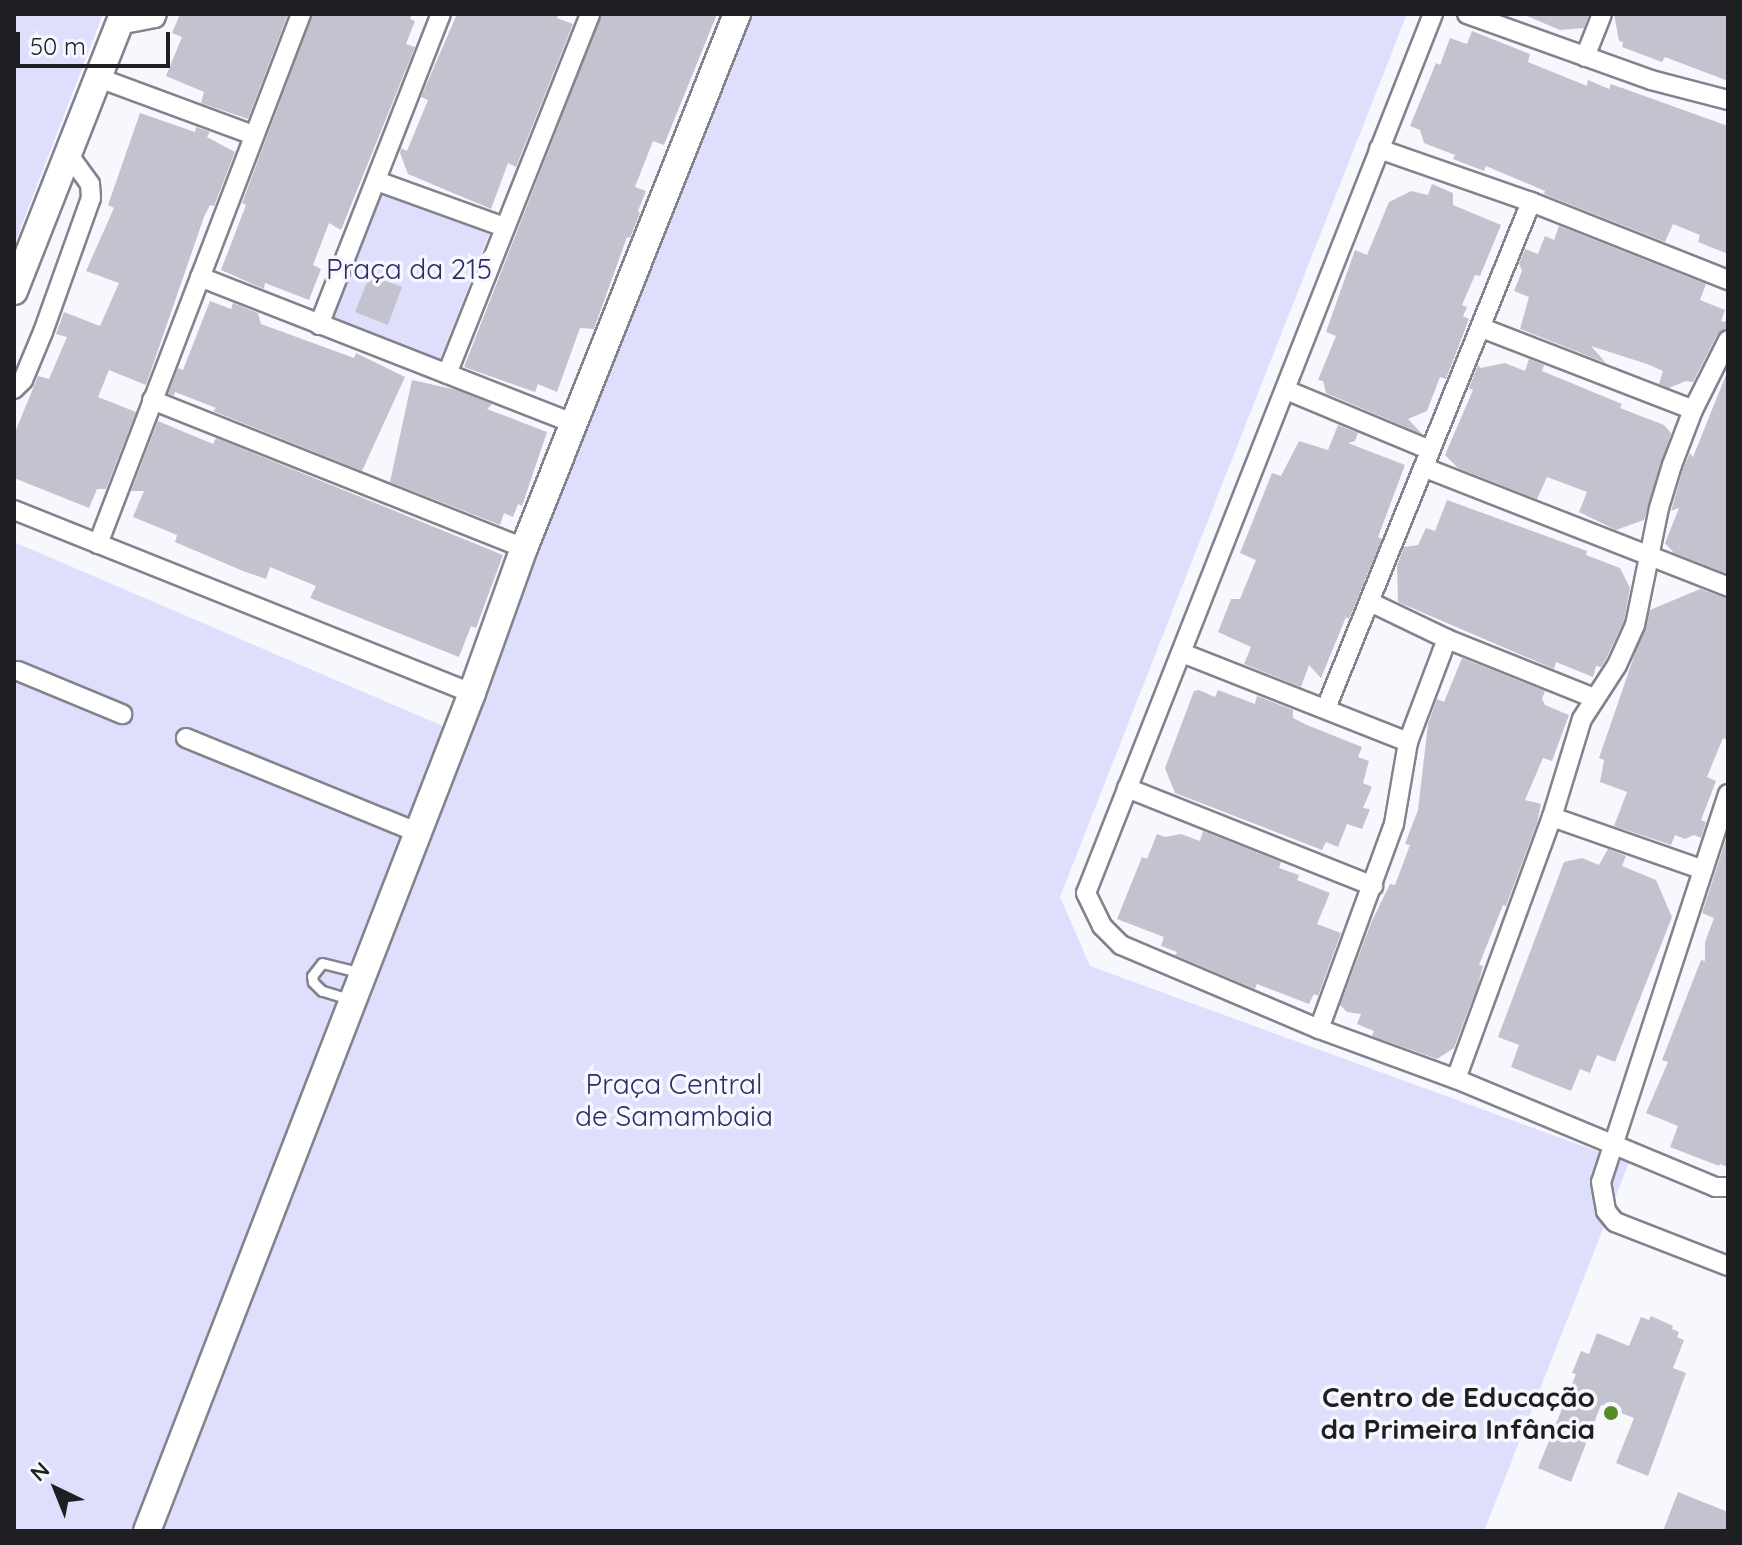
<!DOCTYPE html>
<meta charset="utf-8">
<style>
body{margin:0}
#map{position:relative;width:1742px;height:1545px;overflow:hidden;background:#f7f7fe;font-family:Quicksand,sans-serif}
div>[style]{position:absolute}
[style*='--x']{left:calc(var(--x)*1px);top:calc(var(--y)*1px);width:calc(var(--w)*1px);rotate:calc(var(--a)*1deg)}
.green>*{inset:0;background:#dedffc}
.building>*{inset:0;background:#c3c3cf}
.roads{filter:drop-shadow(2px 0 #82838d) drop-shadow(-2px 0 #82838d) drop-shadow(0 2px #82838d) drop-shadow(0 -2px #82838d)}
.lane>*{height:9px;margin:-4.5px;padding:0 4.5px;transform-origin:4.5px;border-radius:4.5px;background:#fff}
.street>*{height:18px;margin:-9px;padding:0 9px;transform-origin:9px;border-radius:9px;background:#fff}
.secondary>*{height:26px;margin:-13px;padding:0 13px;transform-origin:13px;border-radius:13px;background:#fff}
.dots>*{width:22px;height:22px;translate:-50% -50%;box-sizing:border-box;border:4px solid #f7f7fe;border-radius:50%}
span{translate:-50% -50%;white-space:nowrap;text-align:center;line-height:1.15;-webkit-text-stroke:7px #f7f7fe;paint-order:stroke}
.park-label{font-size:28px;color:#312a68}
.poi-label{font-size:28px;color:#1e1f23;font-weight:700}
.right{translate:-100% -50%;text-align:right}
.frame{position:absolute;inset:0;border:16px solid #1e1f23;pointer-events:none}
.north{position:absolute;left:16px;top:1449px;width:80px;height:80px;-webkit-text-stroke:6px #f7f7fe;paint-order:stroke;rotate:317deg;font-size:22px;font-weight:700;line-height:32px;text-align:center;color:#1e1f23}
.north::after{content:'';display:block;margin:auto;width:28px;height:36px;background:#1e1f23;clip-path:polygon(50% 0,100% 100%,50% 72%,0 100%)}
.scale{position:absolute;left:16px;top:32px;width:154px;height:36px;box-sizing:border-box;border:4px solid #1e1f23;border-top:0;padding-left:10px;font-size:24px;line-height:28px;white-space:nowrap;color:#1e1f23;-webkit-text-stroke:6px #f7f7fe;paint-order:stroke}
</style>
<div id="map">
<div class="green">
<i style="clip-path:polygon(14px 14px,103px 14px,14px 245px)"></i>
<i style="clip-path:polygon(731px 14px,1407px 14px,1060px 897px,1090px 966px,1629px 1163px,1484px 1531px,14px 1531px,14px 542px,452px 730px)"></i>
<i style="clip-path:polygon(374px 189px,489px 234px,437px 367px,324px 322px)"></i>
</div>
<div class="building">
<i style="clip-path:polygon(180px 14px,288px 14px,248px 119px,201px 103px,204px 92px,166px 76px,182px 37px,172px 33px)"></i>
<i style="clip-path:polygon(313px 14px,412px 14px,410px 19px,415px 21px,406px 44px,415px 47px,341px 230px,329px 223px,313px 265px,321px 269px,309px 300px,265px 283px,264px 289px,221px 270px,246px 205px,242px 203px)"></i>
<i style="clip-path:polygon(457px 14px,559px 14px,557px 18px,573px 24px,516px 167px,508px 163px,491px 209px,408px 174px,400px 153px,401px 148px,407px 151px,428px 100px,421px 97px)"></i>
<i style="clip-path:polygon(602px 14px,717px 14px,664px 145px,653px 141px,635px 187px,646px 191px,638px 211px,640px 213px,630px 238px,627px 237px,594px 329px,580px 328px,557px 392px,538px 384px,535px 392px,464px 367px)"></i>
<i style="clip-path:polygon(1522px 14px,1589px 14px,1584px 28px,1560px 30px)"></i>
<i style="clip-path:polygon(1614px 14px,1728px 14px,1728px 81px,1665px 57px,1662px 62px,1622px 47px,1623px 42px,1619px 41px)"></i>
<i style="clip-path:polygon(1472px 31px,1530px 54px,1528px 62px,1587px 86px,1588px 80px,1609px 89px,1611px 84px,1728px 126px,1728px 254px,1698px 242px,1700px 235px,1673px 224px,1665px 242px,1554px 198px,1544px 194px,1545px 191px,1486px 166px,1484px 171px,1453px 159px,1455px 155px,1424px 143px,1420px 130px,1410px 126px,1436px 63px,1440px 65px,1450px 38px,1467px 44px)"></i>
<i style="clip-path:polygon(140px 113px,195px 132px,196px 127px,210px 132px,207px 137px,235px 152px,214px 206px,210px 205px,204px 217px,146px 385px,109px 370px,98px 397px,136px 412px,106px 489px,97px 489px,89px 508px,14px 478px,14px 435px,38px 376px,49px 379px,67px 337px,56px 334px,64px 312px,100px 326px,119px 283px,86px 271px,114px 208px,108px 205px)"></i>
<i style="clip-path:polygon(1432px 184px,1453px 193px,1453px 205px,1501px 225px,1480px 276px,1475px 275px,1462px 305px,1467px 307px,1463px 316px,1469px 319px,1446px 379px,1440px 377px,1427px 411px,1408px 419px,1422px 434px,1326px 393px,1323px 381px,1318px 380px,1336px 336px,1326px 332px,1355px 250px,1367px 255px,1389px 202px,1411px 191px,1428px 195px)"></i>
<i style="clip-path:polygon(1559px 226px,1706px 284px,1700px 300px,1725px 310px,1721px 321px,1728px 322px,1728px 328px,1717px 335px,1693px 382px,1686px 381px,1669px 388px,1659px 384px,1663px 371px,1647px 364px,1591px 346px,1606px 363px,1520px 329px,1529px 297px,1514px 291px,1522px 271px,1519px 264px,1525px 249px,1538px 254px,1545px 236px,1554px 240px)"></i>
<i style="clip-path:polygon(370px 275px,402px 287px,388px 325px,355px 312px)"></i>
<i style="clip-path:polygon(210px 301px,231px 309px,233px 303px,258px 313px,261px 324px,354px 358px,356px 353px,405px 377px,362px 471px,213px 411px,216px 408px,175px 392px,174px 396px,168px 394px,178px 368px,183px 370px)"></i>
<i style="clip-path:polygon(1529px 359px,1544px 365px,1542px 371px,1622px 404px,1620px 408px,1664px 425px,1671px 433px,1644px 520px,1616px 530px,1579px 512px,1587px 492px,1547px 477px,1537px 499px,1458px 468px,1445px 455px,1473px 390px,1469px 388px,1478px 365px,1481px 368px,1505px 363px,1525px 371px)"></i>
<i style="clip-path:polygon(1728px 370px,1728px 574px,1674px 553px,1665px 543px,1679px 508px,1671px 511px,1683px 469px,1690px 453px,1693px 457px)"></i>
<i style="clip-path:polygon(412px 380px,457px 390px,492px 404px,487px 409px,547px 432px,522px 506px,518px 504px,513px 517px,504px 513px,500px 525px,390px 482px)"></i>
<i style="clip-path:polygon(158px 421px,213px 444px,216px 438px,503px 555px,476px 628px,471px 626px,459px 657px,310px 598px,316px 586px,270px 567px,266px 579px,243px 571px,175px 542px,177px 535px,133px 517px,144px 491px,131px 491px)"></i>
<i style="clip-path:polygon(1338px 425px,1358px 433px,1355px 441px,1348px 443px,1405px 465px,1378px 537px,1382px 539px,1349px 619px,1346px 617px,1321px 678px,1309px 665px,1301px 687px,1244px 664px,1251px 647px,1218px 632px,1231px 599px,1240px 599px,1256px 560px,1240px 553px,1272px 473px,1281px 476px,1299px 441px,1328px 450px)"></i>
<i style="clip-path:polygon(1447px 500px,1587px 551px,1586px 555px,1620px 568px,1630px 588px,1624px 621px,1606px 659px,1601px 667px,1596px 666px,1593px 677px,1556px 662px,1554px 669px,1398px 602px,1397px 566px,1404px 547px,1418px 545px,1426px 528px,1435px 531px)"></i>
<i style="clip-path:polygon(1700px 589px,1728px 599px,1728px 740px,1723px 738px,1707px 777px,1716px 781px,1701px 820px,1706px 822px,1701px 838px,1694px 835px,1685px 839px,1675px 835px,1671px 845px,1614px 826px,1627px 792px,1600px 782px,1604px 760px,1599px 758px,1650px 610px)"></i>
<i style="clip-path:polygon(1462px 658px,1545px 691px,1542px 699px,1545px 705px,1569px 715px,1552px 761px,1543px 758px,1525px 800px,1541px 804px,1537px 823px,1506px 906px,1503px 905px,1479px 965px,1483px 966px,1478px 985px,1454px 1048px,1437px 1059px,1372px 1036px,1374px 1031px,1357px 1024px,1361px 1014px,1347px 1012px,1340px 1005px,1371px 923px,1390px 884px,1395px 885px,1410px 845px,1405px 844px,1418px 810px,1428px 724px,1437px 699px,1444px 702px)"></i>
<i style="clip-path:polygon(1199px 690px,1215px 697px,1218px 690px,1255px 704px,1257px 696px,1293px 710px,1293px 718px,1307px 725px,1362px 747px,1358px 757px,1369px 761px,1363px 783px,1372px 787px,1363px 808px,1370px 809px,1362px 829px,1347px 824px,1338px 847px,1326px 842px,1322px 850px,1175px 793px,1165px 768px,1194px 691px)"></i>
<i style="clip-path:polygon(1203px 831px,1281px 862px,1279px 868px,1299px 875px,1297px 880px,1330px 893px,1317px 924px,1341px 933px,1318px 996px,1314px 994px,1309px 1004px,1257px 984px,1255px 989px,1175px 955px,1177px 952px,1161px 946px,1164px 937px,1117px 919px,1142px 857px,1147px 859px,1157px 834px,1165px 837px,1181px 834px,1200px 841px)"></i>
<i style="clip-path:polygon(1728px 833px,1728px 1167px,1720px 1164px,1719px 1166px,1670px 1147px,1678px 1126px,1646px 1113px,1668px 1062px,1662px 1060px,1701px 960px,1705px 961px,1705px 942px,1714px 918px,1702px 913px)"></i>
<i style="clip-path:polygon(1608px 849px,1626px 856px,1622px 866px,1656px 880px,1672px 917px,1615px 1062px,1597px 1055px,1590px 1073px,1580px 1069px,1571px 1091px,1511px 1067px,1519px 1045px,1498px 1037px,1564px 862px,1582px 858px,1599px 865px)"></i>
<i style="clip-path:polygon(1651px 1316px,1673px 1326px,1672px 1329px,1679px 1332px,1677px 1337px,1684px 1340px,1673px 1368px,1686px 1373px,1648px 1476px,1616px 1463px,1634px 1418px,1601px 1405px,1571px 1482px,1538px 1468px,1576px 1374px,1572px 1373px,1581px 1351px,1589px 1354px,1597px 1333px,1629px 1346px,1641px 1317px,1649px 1320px)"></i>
<i style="clip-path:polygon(1678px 1492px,1728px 1512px,1728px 1531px,1663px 1531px)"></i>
</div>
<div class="roads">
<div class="lane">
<i style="--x:349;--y:999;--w:28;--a:-163"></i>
<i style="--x:322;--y:991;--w:13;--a:-135"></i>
<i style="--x:313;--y:982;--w:6;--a:-99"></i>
<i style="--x:312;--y:976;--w:16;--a:-52"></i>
<i style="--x:322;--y:963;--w:41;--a:14"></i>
</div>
<div class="street">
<i style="--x:1433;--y:14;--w:945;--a:111.54"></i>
<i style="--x:1086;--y:893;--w:37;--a:64"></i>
<i style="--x:1102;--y:926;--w:27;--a:45"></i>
<i style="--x:1121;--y:945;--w:215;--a:23"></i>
<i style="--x:1319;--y:1029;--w:146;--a:20.1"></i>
<i style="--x:1456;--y:1079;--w:281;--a:22.6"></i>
<i style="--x:1715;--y:1187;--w:13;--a:0"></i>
<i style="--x:1467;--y:14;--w:195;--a:19.7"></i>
<i style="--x:1651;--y:80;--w:80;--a:14.6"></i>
<i style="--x:119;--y:25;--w:37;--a:-11"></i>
<i style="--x:155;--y:18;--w:4;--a:-63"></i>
<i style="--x:1585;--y:57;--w:46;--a:-68.4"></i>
<i style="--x:99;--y:78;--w:164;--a:20.3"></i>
<i style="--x:1379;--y:149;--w:161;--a:19.2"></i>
<i style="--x:1531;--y:202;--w:212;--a:21.6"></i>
<i style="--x:377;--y:181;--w:135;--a:19.9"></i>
<i style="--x:200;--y:277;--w:404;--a:21.4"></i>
<i style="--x:319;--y:325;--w:334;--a:-68.6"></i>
<i style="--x:1482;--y:328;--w:226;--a:21.2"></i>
<i style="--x:447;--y:374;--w:387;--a:-68.3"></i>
<i style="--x:14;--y:389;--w:13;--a:-45"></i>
<i style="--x:23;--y:380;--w:52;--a:-67.4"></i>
<i style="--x:43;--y:332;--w:142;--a:-70.3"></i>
<i style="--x:91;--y:198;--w:14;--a:-94"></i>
<i style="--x:90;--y:184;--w:37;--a:-126"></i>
<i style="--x:1286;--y:390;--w:156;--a:22.6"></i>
<i style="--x:152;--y:400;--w:400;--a:21.7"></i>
<i style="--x:1425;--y:468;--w:326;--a:21.4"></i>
<i style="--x:14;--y:510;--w:493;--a:21.8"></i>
<i style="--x:98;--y:544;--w:568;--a:-69.04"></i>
<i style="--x:1372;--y:603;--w:83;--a:25.6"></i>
<i style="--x:1447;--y:639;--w:158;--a:21.9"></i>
<i style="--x:1182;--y:653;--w:243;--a:21.5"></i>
<i style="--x:18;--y:671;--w:113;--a:22.5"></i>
<i style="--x:1326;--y:708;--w:546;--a:-67.95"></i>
<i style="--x:186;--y:738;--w:248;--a:22.2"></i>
<i style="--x:1127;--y:788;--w:265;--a:21.7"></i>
<i style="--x:1728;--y:794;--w:408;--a:108.1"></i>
<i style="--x:1601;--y:1182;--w:29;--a:80"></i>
<i style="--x:1606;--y:1211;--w:14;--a:51"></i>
<i style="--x:1615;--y:1222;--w:121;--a:21.3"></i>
<i style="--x:1552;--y:817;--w:160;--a:19.3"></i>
<i style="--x:1319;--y:1029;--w:218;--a:-69.9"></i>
<i style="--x:1394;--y:824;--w:83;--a:-80.3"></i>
<i style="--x:1408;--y:742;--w:110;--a:-69.3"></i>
<i style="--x:1456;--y:1079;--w:279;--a:-69.9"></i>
<i style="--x:1552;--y:817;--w:102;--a:-73"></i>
<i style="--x:1582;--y:719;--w:64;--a:-57.1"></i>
<i style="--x:1617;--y:665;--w:44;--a:-65.8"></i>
<i style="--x:1635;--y:625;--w:119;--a:-78.4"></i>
<i style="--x:1659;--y:508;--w:45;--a:-73.2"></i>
<i style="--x:1672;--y:465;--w:59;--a:-69.1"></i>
<i style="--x:1693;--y:410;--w:78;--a:-63.4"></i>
</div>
<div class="secondary">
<i style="--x:14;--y:291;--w:298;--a:-68.5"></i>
<i style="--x:147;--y:1531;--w:899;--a:-68.8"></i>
<i style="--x:472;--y:693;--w:154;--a:-70.3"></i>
<i style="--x:524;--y:548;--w:575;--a:-68.25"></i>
</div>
</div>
<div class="dots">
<i style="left:1611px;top:1413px;background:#538c28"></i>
</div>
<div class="park-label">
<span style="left:409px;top:269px">Praça da 215</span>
<span style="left:674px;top:1100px">Praça Central<br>de Samambaia</span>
</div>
<div class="poi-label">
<span class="right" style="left:1595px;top:1413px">Centro de Educação<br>da Primeira Infância</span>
</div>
<div class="frame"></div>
<div class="north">N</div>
<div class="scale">50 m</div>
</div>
